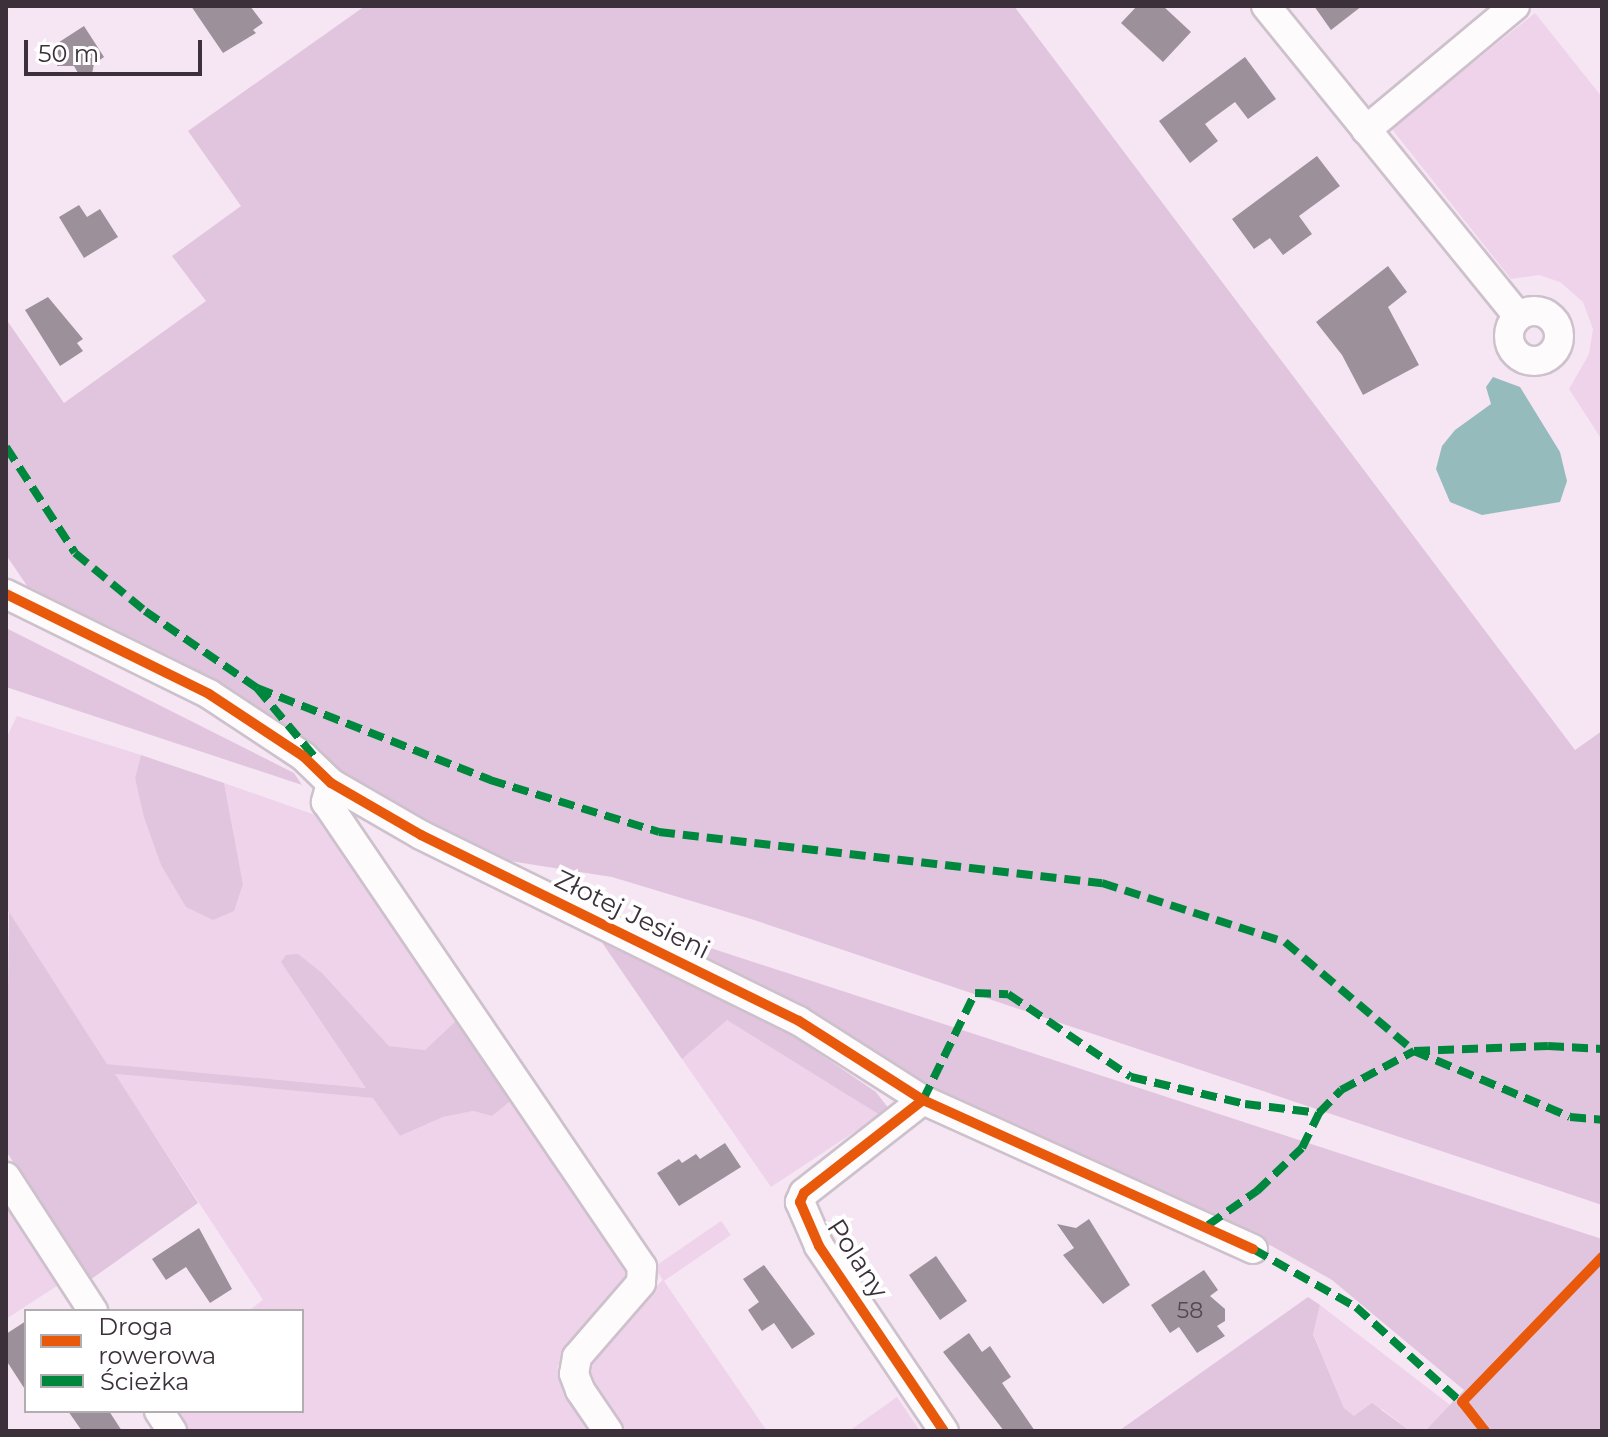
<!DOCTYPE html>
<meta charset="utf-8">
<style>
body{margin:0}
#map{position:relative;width:1608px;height:1437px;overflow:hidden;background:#f6e6f4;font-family:Montserrat,sans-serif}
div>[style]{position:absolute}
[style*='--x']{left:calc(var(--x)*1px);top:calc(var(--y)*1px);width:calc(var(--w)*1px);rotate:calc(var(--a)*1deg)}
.green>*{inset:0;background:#eed3eb}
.forest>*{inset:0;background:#e1c4de}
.water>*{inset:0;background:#95bbbd}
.building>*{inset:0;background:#9c919b}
.roads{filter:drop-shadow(2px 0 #cdc1cc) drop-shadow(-2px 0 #cdc1cc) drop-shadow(0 2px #cdc1cc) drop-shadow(0 -2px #cdc1cc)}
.minor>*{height:28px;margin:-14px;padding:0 14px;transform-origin:14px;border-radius:14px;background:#fefbfd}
.minor>.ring{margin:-14px;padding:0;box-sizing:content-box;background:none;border:28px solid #fefbfd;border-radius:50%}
.quiet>*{height:8px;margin-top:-4px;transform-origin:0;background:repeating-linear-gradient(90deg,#00873e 0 16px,transparent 0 24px)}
.cycleway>*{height:10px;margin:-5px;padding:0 5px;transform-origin:5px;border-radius:5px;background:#e8590c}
span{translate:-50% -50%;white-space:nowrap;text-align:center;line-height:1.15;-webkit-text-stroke:8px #fff;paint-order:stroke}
.number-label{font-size:22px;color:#544953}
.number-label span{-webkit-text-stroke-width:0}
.street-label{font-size:26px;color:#3c313b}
.frame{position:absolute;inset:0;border:8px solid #3c313b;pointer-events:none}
.legend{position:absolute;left:24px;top:1309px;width:280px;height:104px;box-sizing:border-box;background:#fff;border:2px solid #b1adb1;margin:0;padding:10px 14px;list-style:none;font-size:24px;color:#3c313b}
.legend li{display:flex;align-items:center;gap:16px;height:40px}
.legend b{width:40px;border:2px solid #b1adb1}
.scale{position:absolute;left:24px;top:40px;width:178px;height:36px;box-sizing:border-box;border:4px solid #3c313b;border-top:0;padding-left:10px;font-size:24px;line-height:28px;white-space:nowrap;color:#3c313b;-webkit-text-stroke:6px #fff;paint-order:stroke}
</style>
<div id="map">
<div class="green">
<i style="clip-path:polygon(1535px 13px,1602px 97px,1602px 440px,1569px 389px,1589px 354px,1593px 329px,1583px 302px,1560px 282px,1539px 275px,1511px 279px,1391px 128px)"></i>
<i style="clip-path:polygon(17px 716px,141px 755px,135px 778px,161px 865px,243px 884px,224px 783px,324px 818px,461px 1016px,425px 1050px,389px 1046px,322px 973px,282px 962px,367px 1088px,107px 1064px,6px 908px,6px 738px)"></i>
<i style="clip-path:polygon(726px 1020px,739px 1024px,880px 1115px,771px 1187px,682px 1059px)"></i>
<i style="clip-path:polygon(114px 1074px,374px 1098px,400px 1136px,443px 1117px,473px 1111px,492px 1116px,517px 1096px,631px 1264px,628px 1288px,573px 1340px,557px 1368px,599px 1431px,189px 1431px,176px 1411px,302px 1411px,302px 1311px,248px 1311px,263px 1300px)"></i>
<i style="clip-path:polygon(8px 1206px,60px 1284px,6px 1319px,6px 1207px)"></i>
<i style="clip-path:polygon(721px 1221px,731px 1235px,664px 1281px,767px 1431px,622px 1431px,584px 1374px,588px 1351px,663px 1280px,654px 1267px)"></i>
<i style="clip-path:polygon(1320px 1305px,1450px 1405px,1425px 1431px,1410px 1431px,1382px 1409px,1354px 1416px,1344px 1408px,1313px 1333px)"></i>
<i style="clip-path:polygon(897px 1397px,920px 1431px,849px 1431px)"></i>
</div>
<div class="forest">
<i style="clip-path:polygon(365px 6px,1014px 6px,1575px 750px,1602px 731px,1602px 1205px,751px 919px,612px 877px,491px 858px,32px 593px,6px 555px,6px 319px,64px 403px,206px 301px,172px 256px,241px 206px,188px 131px)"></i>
<i style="clip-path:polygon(6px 628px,294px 773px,302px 785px,6px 687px)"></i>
<i style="clip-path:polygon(141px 755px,224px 783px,243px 884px,234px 911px,213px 920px,186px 907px,161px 865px,144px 817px,135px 778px)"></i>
<i style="clip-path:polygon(9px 912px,107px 1064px,366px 1088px,281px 962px,286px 955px,298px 954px,322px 973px,389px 1046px,425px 1050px,461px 1016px,517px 1096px,492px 1116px,473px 1111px,443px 1117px,400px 1136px,373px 1098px,115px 1074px,198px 1203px,90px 1280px,6px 1151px)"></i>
<i style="clip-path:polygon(633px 929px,674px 936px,1602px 1239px,1602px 1431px,1425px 1431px,1464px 1390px,1332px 1280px,1213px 1213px,918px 1085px)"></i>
<i style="clip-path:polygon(601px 941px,789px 1033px,876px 1092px,889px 1109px,880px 1115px,727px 1020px,682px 1059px)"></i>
<i style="clip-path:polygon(1308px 1297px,1320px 1305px,1313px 1334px,1344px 1408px,1354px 1416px,1372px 1403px,1410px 1431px,1120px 1430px)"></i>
</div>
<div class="water">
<i style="clip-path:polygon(1493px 377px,1520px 387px,1560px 452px,1567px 481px,1560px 502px,1482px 515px,1450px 502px,1436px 469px,1442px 446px,1455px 430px,1491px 404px,1486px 387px)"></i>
</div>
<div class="building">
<i style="clip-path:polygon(191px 6px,250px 6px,263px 23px,253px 30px,256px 33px,223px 53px)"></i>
<i style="clip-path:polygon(1137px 6px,1163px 6px,1191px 32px,1163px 62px,1121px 23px)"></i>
<i style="clip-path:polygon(1314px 6px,1362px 6px,1331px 30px)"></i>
<i style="clip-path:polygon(84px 26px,104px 57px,94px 64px,92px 74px,78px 73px,74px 66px,57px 66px,59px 56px,53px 46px)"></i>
<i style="clip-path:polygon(1245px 57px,1276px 99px,1248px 119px,1235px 102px,1205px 124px,1218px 141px,1190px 163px,1159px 121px)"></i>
<i style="clip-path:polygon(1317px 156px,1340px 186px,1299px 216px,1312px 234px,1283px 255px,1270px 238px,1254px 249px,1232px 219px)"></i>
<i style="clip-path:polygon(79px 205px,87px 217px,100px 209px,118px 237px,84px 258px,59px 217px)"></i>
<i style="clip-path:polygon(1388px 266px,1407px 292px,1388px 307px,1419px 365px,1363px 395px,1342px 355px,1316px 322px)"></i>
<i style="clip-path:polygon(48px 297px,83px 339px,77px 343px,83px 351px,60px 366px,25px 310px)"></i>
<i style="clip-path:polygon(725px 1143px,741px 1167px,679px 1206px,657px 1173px,679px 1159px,682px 1163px,696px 1154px,700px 1159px)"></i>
<i style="clip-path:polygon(1089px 1219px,1130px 1285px,1103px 1304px,1063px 1255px,1074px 1248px,1057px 1224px,1076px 1228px)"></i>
<i style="clip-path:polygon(199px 1228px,232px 1289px,210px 1303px,186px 1267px,166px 1280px,152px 1259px)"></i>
<i style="clip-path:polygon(936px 1256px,967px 1301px,940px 1320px,909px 1275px)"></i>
<i style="clip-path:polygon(764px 1265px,815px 1334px,792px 1349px,774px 1323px,762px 1331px,748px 1310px,759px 1302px,743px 1279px)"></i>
<i style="clip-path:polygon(1204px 1270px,1218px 1290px,1210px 1296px,1225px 1309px,1225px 1321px,1217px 1326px,1225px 1336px,1197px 1353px,1179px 1327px,1170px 1333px,1151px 1305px)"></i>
<i style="clip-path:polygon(26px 1321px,26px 1391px,6px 1360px,6px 1334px)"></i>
<i style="clip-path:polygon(969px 1333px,982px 1352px,990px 1346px,1011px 1377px,1002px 1383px,1035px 1431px,1004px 1431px,943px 1352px)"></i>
<i style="clip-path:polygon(68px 1411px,109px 1411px,122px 1431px,82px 1431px)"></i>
</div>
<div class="roads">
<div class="minor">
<i style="--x:1266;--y:6;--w:400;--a:50.9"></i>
<i style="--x:1366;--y:130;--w:194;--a:-39.8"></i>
<i class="ring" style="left:1509px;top:311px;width:22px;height:22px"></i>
<i style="--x:6;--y:594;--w:226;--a:26.2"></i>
<i style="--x:209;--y:694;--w:113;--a:33.4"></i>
<i style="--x:303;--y:756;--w:39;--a:44"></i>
<i style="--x:331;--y:783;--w:104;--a:30"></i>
<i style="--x:421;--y:835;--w:421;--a:26.2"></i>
<i style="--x:799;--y:1021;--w:147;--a:32.5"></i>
<i style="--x:923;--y:1100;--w:362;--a:24.3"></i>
<i style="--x:331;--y:783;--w:20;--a:105"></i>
<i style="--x:326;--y:802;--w:562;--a:55.8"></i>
<i style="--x:642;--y:1267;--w:16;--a:94"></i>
<i style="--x:641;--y:1283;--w:98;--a:130.9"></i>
<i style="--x:577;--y:1357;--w:17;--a:100"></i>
<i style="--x:574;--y:1374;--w:17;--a:69"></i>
<i style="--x:580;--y:1390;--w:50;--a:55.7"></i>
<i style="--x:923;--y:1100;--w:151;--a:142"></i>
<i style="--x:804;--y:1193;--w:10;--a:114"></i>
<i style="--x:800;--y:1202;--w:48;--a:66.6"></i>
<i style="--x:819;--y:1246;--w:223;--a:56"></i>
<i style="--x:6;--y:1177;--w:160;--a:57"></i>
<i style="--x:159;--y:1411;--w:24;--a:57"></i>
</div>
</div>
<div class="quiet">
<i style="--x:6;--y:447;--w:126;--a:56.9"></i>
<i style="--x:75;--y:553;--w:91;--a:39.6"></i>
<i style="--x:145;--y:611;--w:136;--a:34.5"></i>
<i style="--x:257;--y:688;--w:95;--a:50.1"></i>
<i style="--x:257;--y:688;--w:251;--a:21.5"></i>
<i style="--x:490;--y:780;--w:177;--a:17.1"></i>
<i style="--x:659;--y:832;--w:446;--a:6.6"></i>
<i style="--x:1102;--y:883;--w:192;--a:17.9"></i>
<i style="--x:1285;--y:942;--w:169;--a:40.2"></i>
<i style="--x:1414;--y:1051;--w:169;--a:22.9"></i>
<i style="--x:1570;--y:1117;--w:32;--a:5"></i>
<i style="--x:923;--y:1100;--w:119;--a:-64.1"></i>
<i style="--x:975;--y:993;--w:33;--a:2"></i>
<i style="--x:1008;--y:994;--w:148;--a:34"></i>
<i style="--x:1131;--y:1077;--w:117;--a:13.3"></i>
<i style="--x:1245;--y:1104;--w:75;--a:6.9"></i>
<i style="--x:1208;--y:1225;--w:60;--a:-34.8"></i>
<i style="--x:1257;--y:1191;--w:62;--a:-43.7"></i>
<i style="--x:1302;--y:1148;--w:39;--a:-64"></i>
<i style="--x:1319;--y:1113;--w:32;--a:-46"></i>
<i style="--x:1341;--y:1090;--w:83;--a:-28.1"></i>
<i style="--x:1414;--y:1051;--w:134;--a:-2.1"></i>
<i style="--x:1548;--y:1046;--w:54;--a:3.2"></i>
<i style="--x:1253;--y:1249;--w:118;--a:29.4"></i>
<i style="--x:1356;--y:1307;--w:147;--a:42.2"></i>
</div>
<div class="cycleway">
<i style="--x:6;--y:594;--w:226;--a:26.2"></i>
<i style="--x:209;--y:694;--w:113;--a:33.4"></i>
<i style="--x:303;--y:756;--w:39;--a:44"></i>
<i style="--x:331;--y:783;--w:104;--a:30"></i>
<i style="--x:421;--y:835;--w:421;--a:26.2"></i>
<i style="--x:799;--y:1021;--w:147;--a:32.5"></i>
<i style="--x:923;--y:1100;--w:362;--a:24.3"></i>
<i style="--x:923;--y:1100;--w:151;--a:142"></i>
<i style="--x:804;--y:1193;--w:10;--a:114"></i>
<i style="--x:800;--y:1202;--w:48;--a:66.6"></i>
<i style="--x:819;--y:1246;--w:223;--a:56"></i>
<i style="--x:1485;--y:1431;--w:37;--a:-128"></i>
<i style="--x:1462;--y:1402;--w:202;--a:-46"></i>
</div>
<div class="number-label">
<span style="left:1190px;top:1311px">58</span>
</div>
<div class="street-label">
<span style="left:632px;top:915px;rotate:26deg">Złotej Jesieni</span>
<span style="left:857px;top:1259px;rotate:57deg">Polany</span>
</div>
<div class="frame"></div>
<ul class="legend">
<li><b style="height:10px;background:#e8590c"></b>Droga rowerowa</li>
<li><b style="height:10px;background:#00873e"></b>Ścieżka</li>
</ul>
<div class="scale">50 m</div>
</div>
